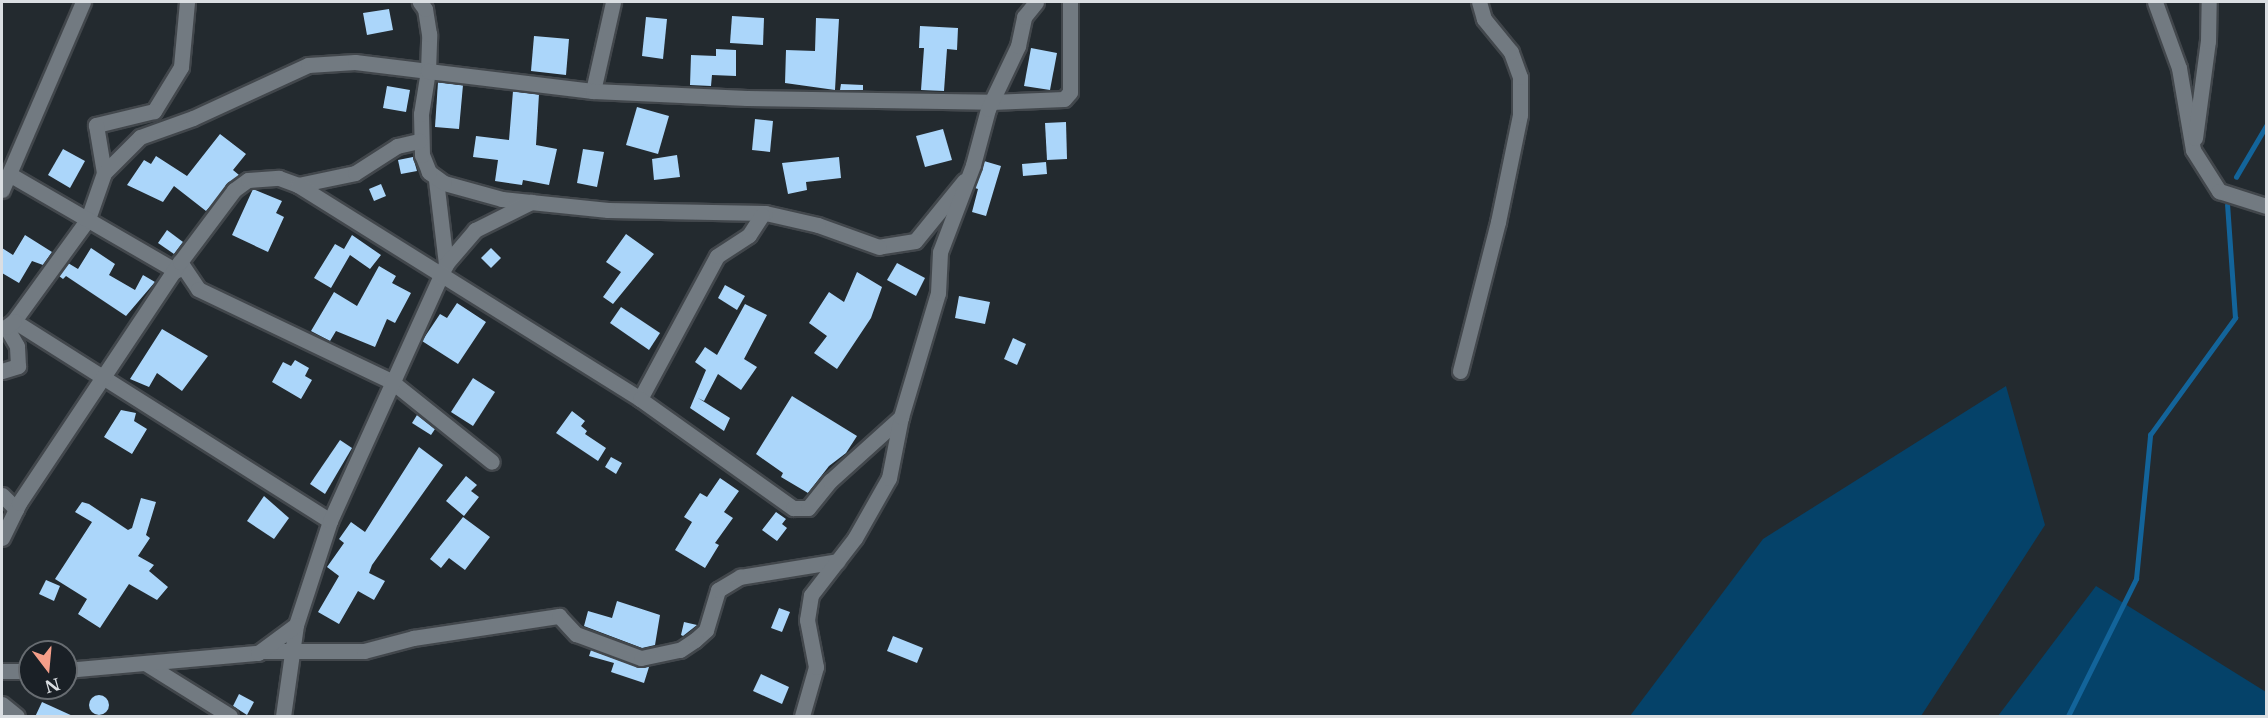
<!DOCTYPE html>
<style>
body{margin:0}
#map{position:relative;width:2268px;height:718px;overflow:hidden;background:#232a2f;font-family:"Libre Baskerville",serif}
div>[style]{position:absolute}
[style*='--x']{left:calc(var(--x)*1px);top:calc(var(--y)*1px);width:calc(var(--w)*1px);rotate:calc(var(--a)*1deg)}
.green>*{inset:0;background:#054269}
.stream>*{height:4.5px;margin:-2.25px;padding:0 2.25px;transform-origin:2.25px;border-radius:2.25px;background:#13649a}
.building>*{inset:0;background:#abd6fa}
.round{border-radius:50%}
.roads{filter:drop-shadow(2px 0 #42474c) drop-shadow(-2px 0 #42474c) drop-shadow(0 2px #42474c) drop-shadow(0 -2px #42474c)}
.street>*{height:15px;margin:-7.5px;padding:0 7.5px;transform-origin:7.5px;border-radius:7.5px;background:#727a81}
span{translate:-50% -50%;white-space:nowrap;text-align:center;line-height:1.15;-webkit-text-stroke:6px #1a2026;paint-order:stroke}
.frame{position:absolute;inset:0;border:3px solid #dadee2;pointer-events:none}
.north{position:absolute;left:18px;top:640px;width:60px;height:60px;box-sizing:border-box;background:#1a2026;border:2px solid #676c71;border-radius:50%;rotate:164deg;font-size:16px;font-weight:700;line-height:24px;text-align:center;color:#dadee2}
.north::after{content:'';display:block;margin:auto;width:21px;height:27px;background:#f49e89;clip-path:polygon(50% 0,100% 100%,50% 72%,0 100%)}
</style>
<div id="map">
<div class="green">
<i style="clip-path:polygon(2006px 386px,2045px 525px,1921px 716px,1630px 716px,1763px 539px)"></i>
<i style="clip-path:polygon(2096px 586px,2266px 692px,2266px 716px,1998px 716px)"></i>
</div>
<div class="stream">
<i style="--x:2236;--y:177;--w:59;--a:-59.5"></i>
<i style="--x:2068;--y:716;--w:153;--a:-63.6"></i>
<i style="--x:2136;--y:579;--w:145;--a:-84.4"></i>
<i style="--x:2150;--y:435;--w:145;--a:-54"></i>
<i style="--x:2235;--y:318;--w:113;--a:-94"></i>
</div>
<div class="building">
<i style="clip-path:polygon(389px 9px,393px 30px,367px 35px,363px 13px)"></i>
<i style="clip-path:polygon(732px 16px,764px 18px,763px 45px,730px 43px)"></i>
<i style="clip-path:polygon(646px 17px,667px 19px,663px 59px,642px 56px)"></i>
<i style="clip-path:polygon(816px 18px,839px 19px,835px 90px,785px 83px,786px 50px,815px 51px)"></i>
<i style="clip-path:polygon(920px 26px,958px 28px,957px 50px,947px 49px,944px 91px,921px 90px,924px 48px,919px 48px)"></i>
<i style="clip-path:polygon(534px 36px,569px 39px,566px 75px,531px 71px)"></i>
<i style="clip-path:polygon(1031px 48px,1057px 53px,1050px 90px,1024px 86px)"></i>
<i style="clip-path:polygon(716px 49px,736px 50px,736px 76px,712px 75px,711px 86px,690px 85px,691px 55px,716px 56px)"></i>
<i style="clip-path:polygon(438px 82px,463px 85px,459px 129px,435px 127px)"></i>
<i style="clip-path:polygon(841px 84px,863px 85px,863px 90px,840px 90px)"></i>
<i style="clip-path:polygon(387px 86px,410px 90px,406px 112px,383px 108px)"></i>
<i style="clip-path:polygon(513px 91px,539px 94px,536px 145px,557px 149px,549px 185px,523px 180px,522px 185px,495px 181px,498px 160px,473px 157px,476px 136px,509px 140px)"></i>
<i style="clip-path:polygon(637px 107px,669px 116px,658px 154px,626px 145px)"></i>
<i style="clip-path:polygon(755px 119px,773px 121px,770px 152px,752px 150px)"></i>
<i style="clip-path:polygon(1066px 122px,1067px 159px,1047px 160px,1045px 123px)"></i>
<i style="clip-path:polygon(943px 129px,952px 160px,925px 167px,916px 136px)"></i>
<i style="clip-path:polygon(220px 134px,246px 154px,233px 170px,239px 175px,206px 211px,174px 186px,163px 202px,127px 185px,144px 160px,151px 164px,156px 156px,187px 176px)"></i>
<i style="clip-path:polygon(63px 149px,85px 161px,70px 188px,48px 175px)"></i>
<i style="clip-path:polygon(583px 149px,604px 152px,597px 187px,577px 183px)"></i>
<i style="clip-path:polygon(677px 155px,680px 177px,654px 180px,652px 159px)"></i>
<i style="clip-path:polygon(413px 157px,417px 171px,401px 174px,398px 160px)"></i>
<i style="clip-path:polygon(839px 157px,841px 178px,806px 182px,807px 190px,788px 194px,782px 163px)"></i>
<i style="clip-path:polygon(984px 161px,1001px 166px,986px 216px,972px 212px,978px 189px,975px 188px)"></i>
<i style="clip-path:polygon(1046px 162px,1047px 174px,1023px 176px,1022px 164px)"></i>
<i style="clip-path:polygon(381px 184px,386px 196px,374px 201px,369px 189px)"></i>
<i style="clip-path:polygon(253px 189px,282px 201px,276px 213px,284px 217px,268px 252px,232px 235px)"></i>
<i style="clip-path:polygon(167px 230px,183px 242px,174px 254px,158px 243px)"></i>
<i style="clip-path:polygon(626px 234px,654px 254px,613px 304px,603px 297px,621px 272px,606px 262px)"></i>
<i style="clip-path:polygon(25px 235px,52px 252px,43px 265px,32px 261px,19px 283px,2px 273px,2px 248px,13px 255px)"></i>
<i style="clip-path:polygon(352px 235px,381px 255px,370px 269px,350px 255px,331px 288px,314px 278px,335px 244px,344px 249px)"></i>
<i style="clip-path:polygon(91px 248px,115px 264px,109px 275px,135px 290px,143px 275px,155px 282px,126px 316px,66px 276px,63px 279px,59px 276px,68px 263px,78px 269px)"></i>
<i style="clip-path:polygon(491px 248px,501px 258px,491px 268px,481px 258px)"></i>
<i style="clip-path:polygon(897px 263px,925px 278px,916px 296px,887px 280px)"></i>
<i style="clip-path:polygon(379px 266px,396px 276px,392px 283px,411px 293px,395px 323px,387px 319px,375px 347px,336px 331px,330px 341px,311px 331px,334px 292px,357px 306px)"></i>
<i style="clip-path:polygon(857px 272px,882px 287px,871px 318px,837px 369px,814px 353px,827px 336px,809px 323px,829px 292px,844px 302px)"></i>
<i style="clip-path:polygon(725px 285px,745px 296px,737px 310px,718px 298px)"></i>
<i style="clip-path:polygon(959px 296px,990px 302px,985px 324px,955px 318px)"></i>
<i style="clip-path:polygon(457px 303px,486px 322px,458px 364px,422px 341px,440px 314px,447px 318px)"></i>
<i style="clip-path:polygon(745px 304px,767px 315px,744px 359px,757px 367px,741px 390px,718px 374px,704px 401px,698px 398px,730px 418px,724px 431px,690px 408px,706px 370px,695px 362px,705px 347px,717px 355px)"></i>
<i style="clip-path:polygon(621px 307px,660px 333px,649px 350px,610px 323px)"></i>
<i style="clip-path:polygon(162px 329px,208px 356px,182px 391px,157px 373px,149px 387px,130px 379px)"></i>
<i style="clip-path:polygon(1013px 338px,1026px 344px,1017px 365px,1004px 359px)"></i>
<i style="clip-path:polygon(295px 360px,309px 368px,305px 376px,312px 380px,301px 399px,272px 382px,283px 362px,291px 366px)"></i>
<i style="clip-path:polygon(473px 378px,495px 392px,473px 426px,451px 412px)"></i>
<i style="clip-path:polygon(792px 396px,857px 436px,846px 453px,829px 466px,808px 493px,781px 477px,783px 473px,756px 454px)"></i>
<i style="clip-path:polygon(121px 410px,136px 413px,134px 421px,147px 429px,132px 454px,104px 437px)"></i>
<i style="clip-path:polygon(572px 411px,585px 421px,581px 426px,587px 431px,585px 434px,606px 448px,598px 461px,556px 433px)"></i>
<i style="clip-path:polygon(417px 415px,435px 429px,431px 435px,412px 423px)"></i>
<i style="clip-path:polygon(340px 440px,352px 448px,325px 494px,310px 484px)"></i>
<i style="clip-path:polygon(419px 447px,443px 465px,372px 565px,369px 573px,385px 581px,374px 600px,358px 591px,339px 624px,318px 612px,339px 576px,327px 567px,344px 543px,339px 539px,351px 522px,365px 532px)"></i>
<i style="clip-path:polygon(611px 457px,622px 463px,616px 474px,605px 467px)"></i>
<i style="clip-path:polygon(466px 476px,477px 485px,471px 491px,479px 497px,464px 516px,446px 501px)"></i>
<i style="clip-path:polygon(720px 478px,739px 491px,724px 512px,733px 518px,715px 543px,719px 545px,705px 568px,675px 550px,692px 522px,684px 517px,700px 493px,707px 497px)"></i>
<i style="clip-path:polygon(264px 496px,289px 518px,274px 539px,247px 521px)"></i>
<i style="clip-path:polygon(141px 498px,156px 502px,146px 535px,150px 538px,138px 556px,154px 565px,149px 571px,168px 587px,157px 600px,129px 584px,100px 628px,78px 614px,87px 599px,55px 579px,92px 522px,75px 512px,82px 502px,89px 504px,128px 530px,132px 528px)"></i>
<i style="clip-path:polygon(776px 512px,786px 519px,782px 524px,787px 528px,777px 541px,762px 530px)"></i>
<i style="clip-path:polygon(463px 517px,490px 537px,465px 570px,449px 558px,441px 568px,430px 559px)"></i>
<i style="clip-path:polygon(46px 580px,60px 586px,54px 601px,39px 594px)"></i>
<i style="clip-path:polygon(617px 601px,660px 615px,655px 645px,642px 648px,584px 626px,588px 611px,612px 618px)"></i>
<i style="clip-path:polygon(779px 608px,790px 612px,782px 632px,771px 628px)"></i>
<i style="clip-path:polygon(684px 622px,697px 625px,683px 636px,681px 635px)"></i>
<i style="clip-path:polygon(893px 636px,923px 648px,917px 663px,887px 651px)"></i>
<i style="clip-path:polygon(591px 650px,638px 667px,649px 667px,644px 683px,611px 672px,614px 663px,589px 656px)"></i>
<i style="clip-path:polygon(761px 674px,789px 687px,782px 704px,753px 691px)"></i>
<i style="clip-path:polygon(239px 694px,254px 702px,247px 715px,233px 706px)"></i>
<i class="round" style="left:89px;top:695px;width:20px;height:20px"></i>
<i style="clip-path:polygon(42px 702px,75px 717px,35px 717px)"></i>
</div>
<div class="roads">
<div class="street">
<i style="--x:187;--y:2;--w:65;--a:95.3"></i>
<i style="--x:181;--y:67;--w:52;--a:121.5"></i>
<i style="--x:154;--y:111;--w:60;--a:166.4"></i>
<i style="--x:96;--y:125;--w:49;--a:80.5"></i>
<i style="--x:104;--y:173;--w:49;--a:109.2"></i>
<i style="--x:88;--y:219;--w:126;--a:126"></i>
<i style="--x:14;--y:321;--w:374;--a:32.3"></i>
<i style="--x:330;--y:521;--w:109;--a:108.1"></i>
<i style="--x:296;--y:625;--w:92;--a:98.1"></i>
<i style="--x:2155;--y:2;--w:70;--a:70"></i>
<i style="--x:2179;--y:68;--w:83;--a:80.3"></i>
<i style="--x:2193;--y:150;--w:49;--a:57.6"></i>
<i style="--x:2219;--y:191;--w:49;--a:17.7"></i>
<i style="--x:593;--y:91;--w:91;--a:-77.3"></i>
<i style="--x:2195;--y:138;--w:98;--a:-82.4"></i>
<i style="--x:2208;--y:41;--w:39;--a:-89"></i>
<i style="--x:104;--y:173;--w:51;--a:-45"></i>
<i style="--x:140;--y:137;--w:56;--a:-19.7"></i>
<i style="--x:193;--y:118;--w:127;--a:-24.7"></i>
<i style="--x:308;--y:65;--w:47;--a:-3.7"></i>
<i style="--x:355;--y:62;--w:74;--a:7"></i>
<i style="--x:428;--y:71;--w:37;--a:-88"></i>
<i style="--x:429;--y:34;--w:25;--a:-99"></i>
<i style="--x:425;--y:9;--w:9;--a:-126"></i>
<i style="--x:9;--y:174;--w:193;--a:30.1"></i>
<i style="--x:436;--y:180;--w:85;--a:83.2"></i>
<i style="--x:964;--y:181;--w:77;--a:129.2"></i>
<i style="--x:915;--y:241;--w:36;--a:171"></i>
<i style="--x:879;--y:247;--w:65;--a:-160.2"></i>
<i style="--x:818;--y:225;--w:54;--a:-167.2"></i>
<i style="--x:765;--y:213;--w:157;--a:-178.9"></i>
<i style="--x:608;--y:210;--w:107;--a:-174.1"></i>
<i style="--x:502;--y:199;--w:60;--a:-164.6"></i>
<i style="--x:444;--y:183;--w:19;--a:-144"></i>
<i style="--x:429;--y:172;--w:18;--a:-112"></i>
<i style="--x:422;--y:155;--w:41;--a:-91.4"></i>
<i style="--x:421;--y:114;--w:44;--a:-80.8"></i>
<i style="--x:428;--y:71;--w:166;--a:6.9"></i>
<i style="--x:593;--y:91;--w:154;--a:2.6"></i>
<i style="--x:747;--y:98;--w:244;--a:0.9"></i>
<i style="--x:991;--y:102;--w:73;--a:-2.4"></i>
<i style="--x:1064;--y:99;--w:9;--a:-49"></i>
<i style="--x:1070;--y:92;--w:90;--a:-90"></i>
<i style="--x:298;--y:185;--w:58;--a:-11.9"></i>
<i style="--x:355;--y:173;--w:50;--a:-32.7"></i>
<i style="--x:397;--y:146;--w:23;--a:-13"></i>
<i style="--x:2;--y:190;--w:205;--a:-66.7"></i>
<i style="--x:180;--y:262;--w:32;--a:56"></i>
<i style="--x:198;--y:289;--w:214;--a:25.5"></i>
<i style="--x:391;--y:381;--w:129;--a:38.7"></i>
<i style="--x:2;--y:371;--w:17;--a:-17"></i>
<i style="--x:18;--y:366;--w:20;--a:-93"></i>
<i style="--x:17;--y:346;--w:22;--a:-120"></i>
<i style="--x:6;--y:327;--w:10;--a:-37"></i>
<i style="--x:1460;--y:371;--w:154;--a:-75.7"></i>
<i style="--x:1498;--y:222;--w:109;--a:-78.4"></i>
<i style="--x:1520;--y:115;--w:38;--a:-90"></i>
<i style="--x:1520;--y:77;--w:27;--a:-110"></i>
<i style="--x:1511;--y:52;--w:43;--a:-129.3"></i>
<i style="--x:1484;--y:19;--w:18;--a:-106"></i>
<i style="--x:640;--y:399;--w:162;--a:-61.7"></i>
<i style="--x:717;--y:256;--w:38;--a:-33"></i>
<i style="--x:749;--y:235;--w:24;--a:-57"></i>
<i style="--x:2;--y:495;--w:20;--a:45"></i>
<i style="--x:330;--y:521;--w:282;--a:-65.7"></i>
<i style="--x:446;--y:264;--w:45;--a:-49.5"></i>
<i style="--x:475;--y:230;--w:63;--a:-26.6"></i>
<i style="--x:2;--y:538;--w:39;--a:-64"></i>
<i style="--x:19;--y:503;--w:290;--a:-56.3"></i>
<i style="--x:180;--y:262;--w:90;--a:-53.1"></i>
<i style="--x:234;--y:190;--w:17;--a:-36"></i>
<i style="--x:248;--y:180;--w:31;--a:-4"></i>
<i style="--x:279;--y:178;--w:20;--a:20"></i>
<i style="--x:298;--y:185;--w:403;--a:32"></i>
<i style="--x:640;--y:399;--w:188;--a:35.5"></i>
<i style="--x:793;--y:508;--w:15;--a:0"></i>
<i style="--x:808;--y:508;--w:35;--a:-51"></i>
<i style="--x:830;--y:481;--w:96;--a:-42"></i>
<i style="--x:264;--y:651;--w:100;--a:0"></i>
<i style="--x:364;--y:651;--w:51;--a:-14.9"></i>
<i style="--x:413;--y:638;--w:148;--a:-8.6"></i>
<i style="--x:559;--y:616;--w:25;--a:47"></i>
<i style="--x:576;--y:634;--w:69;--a:20.3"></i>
<i style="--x:641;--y:658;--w:40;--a:-12"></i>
<i style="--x:680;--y:650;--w:18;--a:-34"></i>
<i style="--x:695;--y:640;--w:15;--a:-42"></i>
<i style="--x:706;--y:630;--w:42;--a:-73.3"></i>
<i style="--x:718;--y:590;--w:26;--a:-31"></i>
<i style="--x:740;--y:577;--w:99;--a:-9.3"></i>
<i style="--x:145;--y:663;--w:100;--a:31.9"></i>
<i style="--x:66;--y:670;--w:193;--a:-5.1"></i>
<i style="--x:258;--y:653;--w:47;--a:-36.4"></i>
<i style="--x:2;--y:671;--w:28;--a:0"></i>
<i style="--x:2;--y:704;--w:19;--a:39"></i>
<i style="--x:802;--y:716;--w:51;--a:-74.1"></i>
<i style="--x:816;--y:667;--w:48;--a:-100.8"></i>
<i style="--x:807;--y:620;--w:25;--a:-81"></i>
<i style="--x:811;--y:595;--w:72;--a:-52.3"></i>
<i style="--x:855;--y:538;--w:69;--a:-60.5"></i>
<i style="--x:889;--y:478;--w:62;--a:-78.9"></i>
<i style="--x:901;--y:417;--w:129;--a:-73.4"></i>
<i style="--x:938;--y:293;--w:41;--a:-87.2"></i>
<i style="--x:940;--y:252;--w:93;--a:-69.2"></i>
<i style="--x:973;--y:165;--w:58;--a:-75"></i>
<i style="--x:988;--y:109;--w:70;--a:-64.5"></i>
<i style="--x:1018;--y:46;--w:30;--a:-78"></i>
<i style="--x:1024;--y:17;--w:19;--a:-51"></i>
</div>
</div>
<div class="frame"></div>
<div class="north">N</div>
</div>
